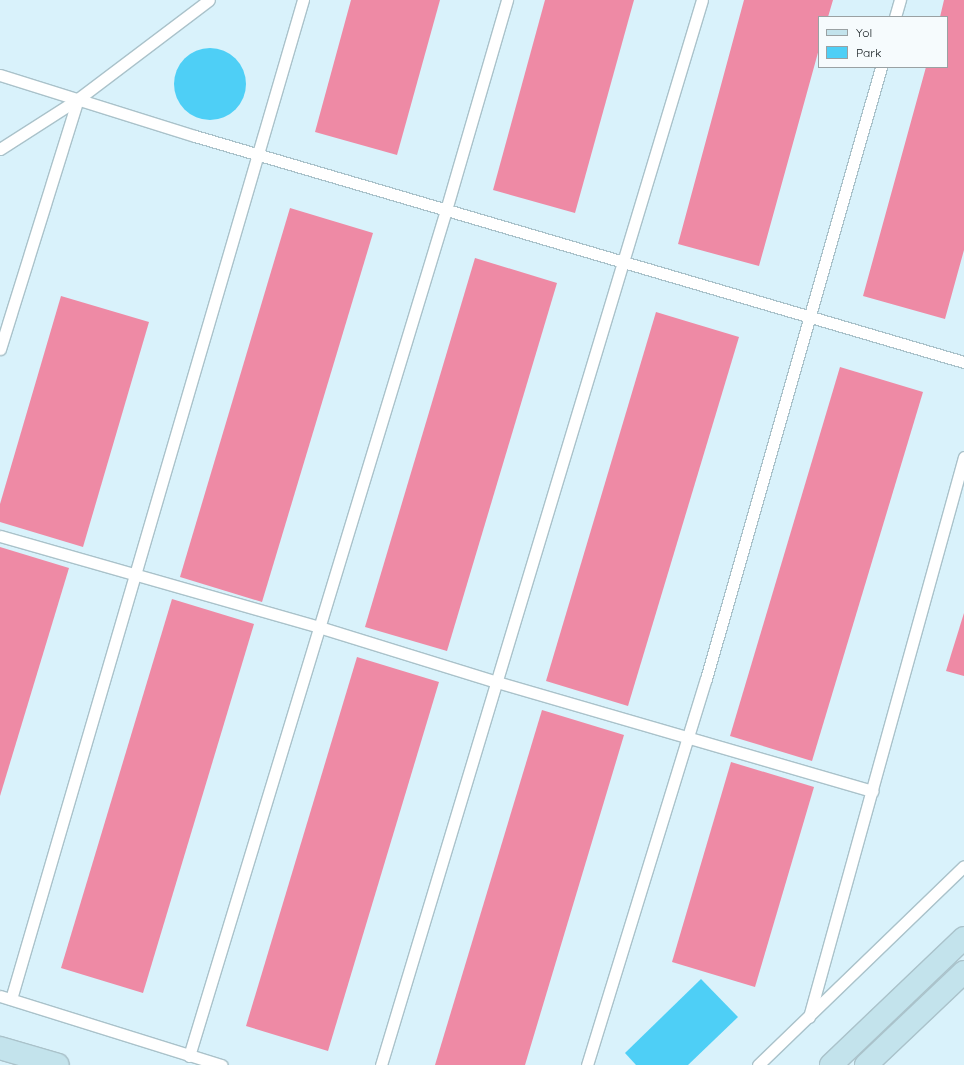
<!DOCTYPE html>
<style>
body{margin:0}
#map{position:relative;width:964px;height:1065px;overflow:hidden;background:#d9f2fb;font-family:Quicksand,sans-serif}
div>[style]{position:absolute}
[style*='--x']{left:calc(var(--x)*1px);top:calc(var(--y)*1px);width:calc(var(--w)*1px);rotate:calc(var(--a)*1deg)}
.green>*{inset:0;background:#4ecff6}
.round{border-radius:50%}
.building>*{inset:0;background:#ee8aa5}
.roads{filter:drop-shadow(1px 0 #aac2ca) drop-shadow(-1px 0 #aac2ca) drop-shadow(0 1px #aac2ca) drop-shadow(0 -1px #aac2ca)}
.lane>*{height:11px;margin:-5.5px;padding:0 5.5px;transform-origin:5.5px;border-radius:5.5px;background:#fff}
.secondary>*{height:22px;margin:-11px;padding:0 11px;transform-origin:11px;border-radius:11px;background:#c3e3ec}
span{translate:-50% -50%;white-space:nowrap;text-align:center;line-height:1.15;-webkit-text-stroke:3px #f6fbfd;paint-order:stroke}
.legend{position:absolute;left:818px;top:16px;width:130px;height:52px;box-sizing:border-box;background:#f6fbfd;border:1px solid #9aa1a3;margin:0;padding:5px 7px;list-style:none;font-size:12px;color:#10191c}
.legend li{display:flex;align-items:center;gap:8px;height:20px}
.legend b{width:20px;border:1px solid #9aa1a3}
</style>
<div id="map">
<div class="green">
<i class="round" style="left:174px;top:48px;width:72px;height:72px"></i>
<i style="clip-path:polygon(701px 979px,738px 1017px,688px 1065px,636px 1065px,625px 1053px)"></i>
</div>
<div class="building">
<i style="clip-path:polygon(351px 0,440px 0,397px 155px,315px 132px)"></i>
<i style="clip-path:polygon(545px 0,634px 0,575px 213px,493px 190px)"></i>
<i style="clip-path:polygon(744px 0,833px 0,828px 17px,819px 17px,819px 49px,759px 266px,678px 244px)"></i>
<i style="clip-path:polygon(944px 0,964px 0,964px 250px,945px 319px,863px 296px,926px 67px,947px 67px,947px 17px,940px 17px)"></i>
<i style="clip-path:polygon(290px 208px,373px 233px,262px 602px,180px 577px)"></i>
<i style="clip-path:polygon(475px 258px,557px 283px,447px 651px,365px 627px)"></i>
<i style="clip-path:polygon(61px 296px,149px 322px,83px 547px,0 522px,0 504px)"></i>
<i style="clip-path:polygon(656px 312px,739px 337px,628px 706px,546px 681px)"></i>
<i style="clip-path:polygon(840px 367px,923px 392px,812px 761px,730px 736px)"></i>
<i style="clip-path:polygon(0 547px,69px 568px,0 796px)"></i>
<i style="clip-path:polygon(172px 599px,254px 624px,143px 993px,61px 968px)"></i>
<i style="clip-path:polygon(964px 613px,964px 676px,946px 671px)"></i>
<i style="clip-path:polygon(357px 657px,439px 682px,328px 1051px,246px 1026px)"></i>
<i style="clip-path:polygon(542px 710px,624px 735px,525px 1065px,435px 1065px)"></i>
<i style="clip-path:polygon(731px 762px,814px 787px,755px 987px,672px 962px)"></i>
</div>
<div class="roads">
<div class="lane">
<i style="--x:895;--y:17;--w:18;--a:-74"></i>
<i style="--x:0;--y:75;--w:204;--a:17.4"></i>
<i style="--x:195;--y:136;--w:802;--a:16.38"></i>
<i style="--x:0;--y:149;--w:93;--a:-32.7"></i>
<i style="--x:78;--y:99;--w:164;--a:-37.1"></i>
<i style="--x:0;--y:349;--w:262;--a:-72.7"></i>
<i style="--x:0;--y:536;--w:332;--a:15.9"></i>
<i style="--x:319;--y:627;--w:186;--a:17.2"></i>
<i style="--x:497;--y:682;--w:391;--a:16.2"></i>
<i style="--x:0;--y:996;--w:232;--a:17.3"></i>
<i style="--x:11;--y:999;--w:1041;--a:-73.71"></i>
<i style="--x:809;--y:1017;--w:581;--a:-74.53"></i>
<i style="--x:189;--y:1056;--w:884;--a:-73.1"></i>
<i style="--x:446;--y:210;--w:219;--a:-73.8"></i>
<i style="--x:381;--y:1065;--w:1112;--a:-73.23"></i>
<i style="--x:587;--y:1065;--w:404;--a:-72.9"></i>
<i style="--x:706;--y:679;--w:637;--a:-74.04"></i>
<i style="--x:758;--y:1065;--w:286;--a:-44"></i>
</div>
<div class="secondary">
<i style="--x:0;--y:1048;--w:60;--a:16.3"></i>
<i style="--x:831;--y:1065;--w:184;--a:-43.7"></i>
<i style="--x:866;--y:1065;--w:135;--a:-43.5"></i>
</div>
</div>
<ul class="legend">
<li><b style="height:5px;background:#c3e3ec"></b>Yol</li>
<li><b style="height:11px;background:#4ecff6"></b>Park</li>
</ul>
</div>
